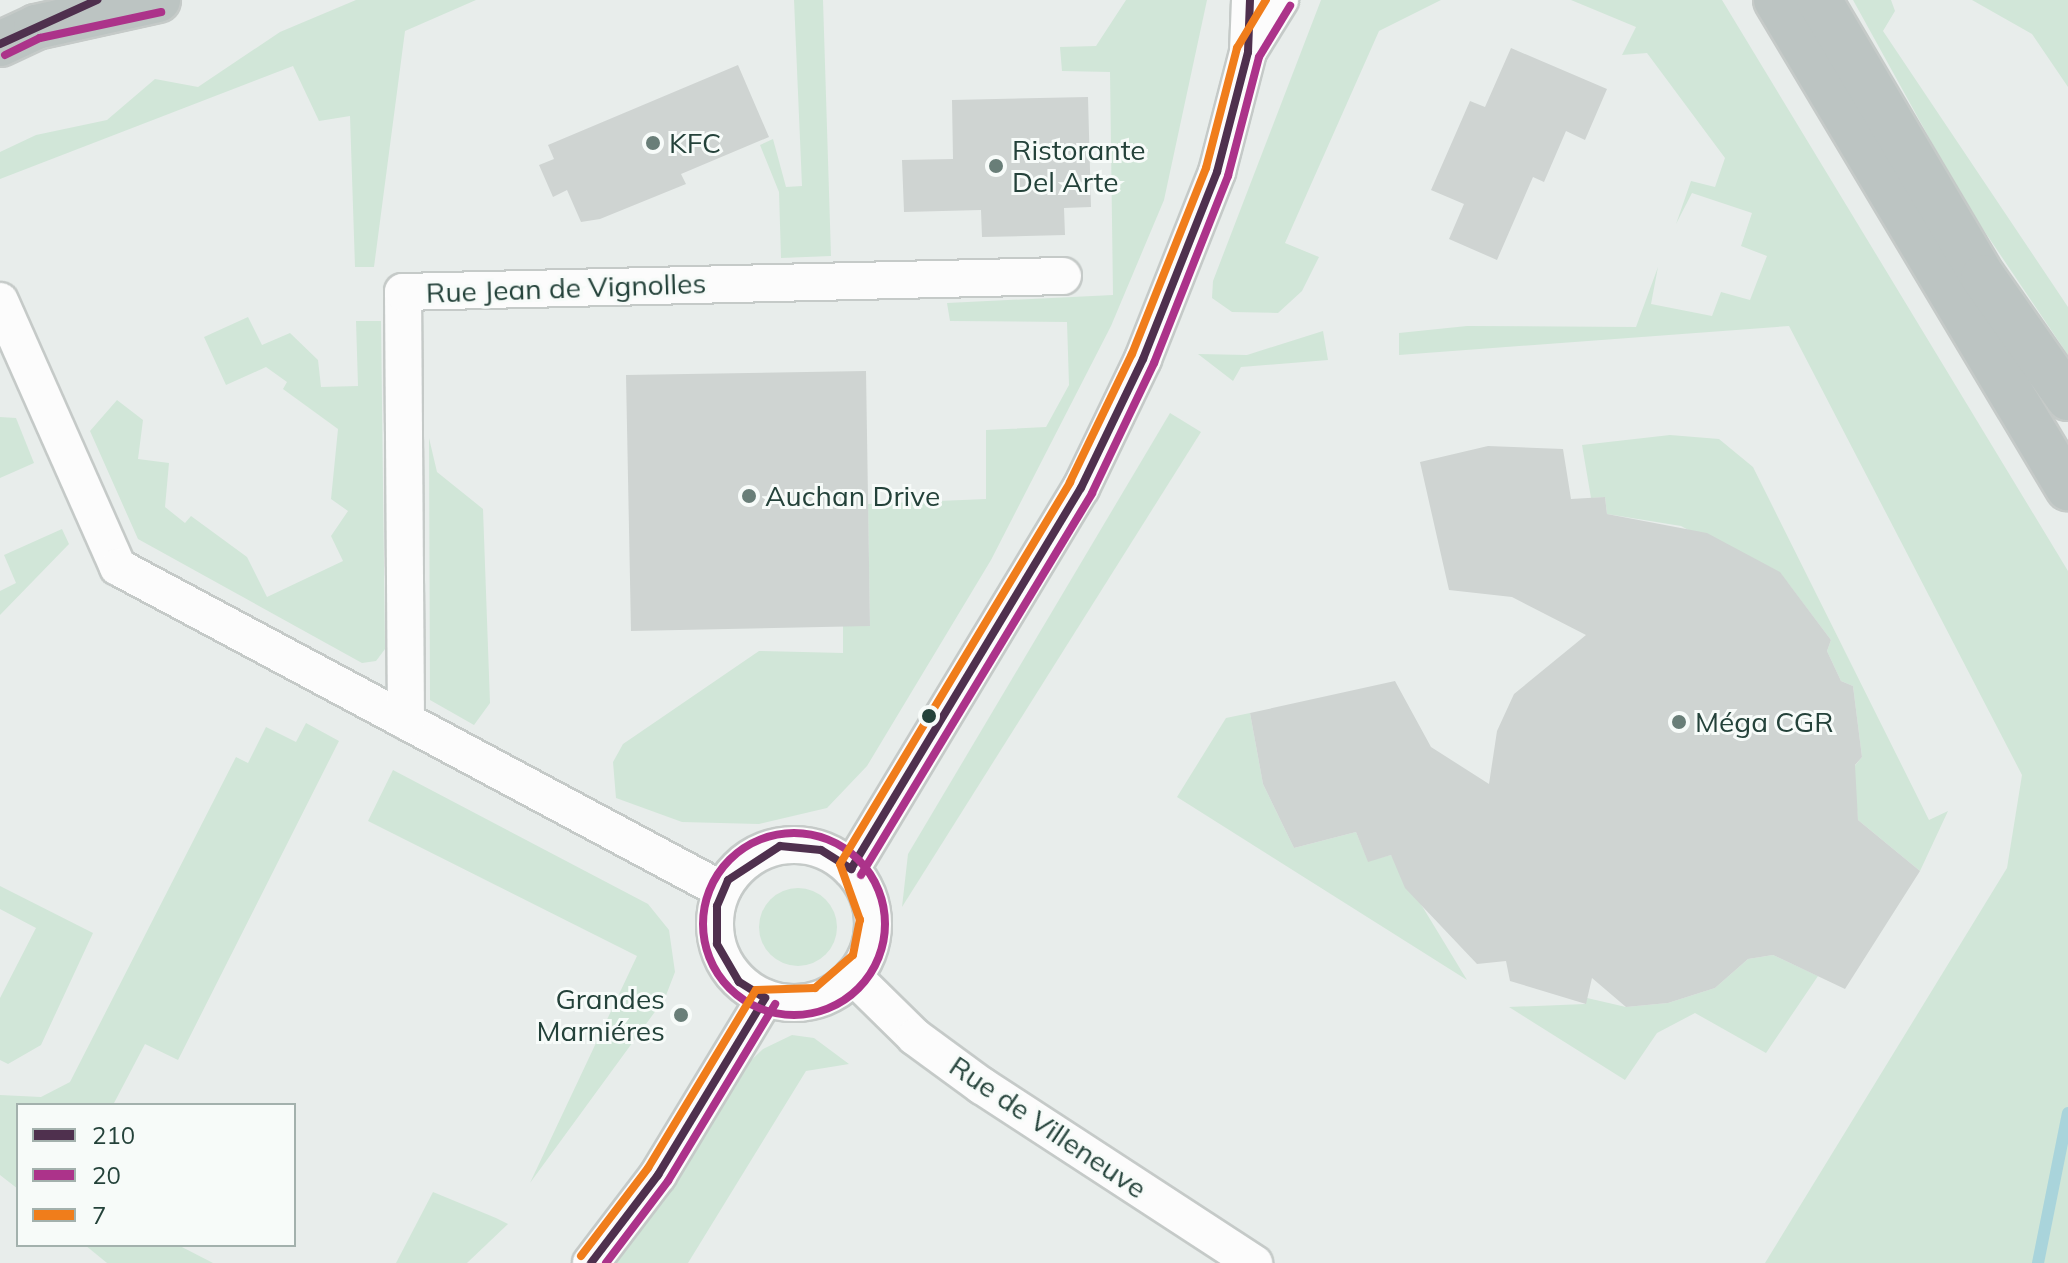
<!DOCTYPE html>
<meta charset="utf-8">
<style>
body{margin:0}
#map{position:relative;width:2068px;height:1263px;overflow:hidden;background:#e8edeb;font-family:Mulish,sans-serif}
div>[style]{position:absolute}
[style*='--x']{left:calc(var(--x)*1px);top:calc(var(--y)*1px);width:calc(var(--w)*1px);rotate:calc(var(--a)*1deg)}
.green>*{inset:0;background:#d1e6d8}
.round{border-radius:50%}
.stream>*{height:12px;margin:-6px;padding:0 6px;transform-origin:6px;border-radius:6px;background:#a9d4db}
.building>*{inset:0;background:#cfd4d2}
.roads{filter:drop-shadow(2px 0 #c5cac8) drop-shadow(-2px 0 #c5cac8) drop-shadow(0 2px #c5cac8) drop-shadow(0 -2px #c5cac8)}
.street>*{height:36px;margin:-18px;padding:0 18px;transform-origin:18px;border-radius:18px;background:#fcfcfc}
.street>.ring{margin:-18px;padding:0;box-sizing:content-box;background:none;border:36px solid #fcfcfc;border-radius:50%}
.highway>*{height:44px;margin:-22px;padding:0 22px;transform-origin:22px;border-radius:22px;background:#bcc4c2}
.bus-1>*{height:8px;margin:-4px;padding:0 4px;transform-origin:4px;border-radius:4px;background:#4f304e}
.bus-2>*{height:8px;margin:-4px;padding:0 4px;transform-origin:4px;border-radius:4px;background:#ac338a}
.bus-2>.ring{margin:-4px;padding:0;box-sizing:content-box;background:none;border:8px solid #ac338a;border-radius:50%}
.bus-3>*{height:8px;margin:-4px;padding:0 4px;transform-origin:4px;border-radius:4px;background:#f07d1b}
.dots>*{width:22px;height:22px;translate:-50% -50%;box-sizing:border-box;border:4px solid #f7fbf9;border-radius:50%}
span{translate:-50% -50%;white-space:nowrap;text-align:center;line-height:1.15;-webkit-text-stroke:6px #f7fbf9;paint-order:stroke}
.poi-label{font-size:28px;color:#24423a}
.left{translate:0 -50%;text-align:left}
.right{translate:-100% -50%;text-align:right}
.street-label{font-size:28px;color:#24423a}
.legend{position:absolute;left:16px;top:1103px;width:280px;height:144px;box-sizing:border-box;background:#f7fbf9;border:2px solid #a3b1ad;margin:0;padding:10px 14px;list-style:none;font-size:24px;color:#24423a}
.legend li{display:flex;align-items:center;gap:16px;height:40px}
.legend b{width:40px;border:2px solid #a3b1ad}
</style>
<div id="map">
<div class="green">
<i style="clip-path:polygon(356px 0,476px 0,405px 31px,374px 267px,355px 267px,350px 116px,319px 121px,293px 66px,0 179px,0 152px,36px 135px,107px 120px,155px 79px,198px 87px,280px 32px)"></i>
<i style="clip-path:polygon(794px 0,823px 0,831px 256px,781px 258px,779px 192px,760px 145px,773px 139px,786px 187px,802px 186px)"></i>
<i style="clip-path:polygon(1126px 0,1207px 0,1164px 200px,1111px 326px,991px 560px,867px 766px,827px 808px,759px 824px,682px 822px,616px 798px,613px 762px,623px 744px,759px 651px,843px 653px,843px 626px,870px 626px,868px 504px,986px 499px,986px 430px,1046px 427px,1069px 385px,1067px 322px,950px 321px,947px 303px,1113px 295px,1110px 72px,1062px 71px,1060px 47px,1096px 46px)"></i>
<i style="clip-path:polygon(1321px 0,1441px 0,1379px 31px,1285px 243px,1319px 257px,1302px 291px,1278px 313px,1232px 312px,1212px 298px,1213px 281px)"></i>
<i style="clip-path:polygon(1571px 0,1722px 0,2068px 571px,2068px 1263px,1765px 1263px,2007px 868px,2022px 775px,1789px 326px,1399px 355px,1399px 333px,1467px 326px,1636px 327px,1658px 267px,1651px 304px,1712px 316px,1721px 292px,1750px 300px,1767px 256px,1741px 246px,1752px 213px,1692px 193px,1676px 224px,1691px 181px,1715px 187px,1725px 158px,1647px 53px,1622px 55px,1636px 27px)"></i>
<i style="clip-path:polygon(1853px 0,1891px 0,1895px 11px,1883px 31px,2068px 307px,2068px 355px,1964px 201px)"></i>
<i style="clip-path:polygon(1972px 0,2068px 0,2068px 87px,2032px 34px)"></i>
<i style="clip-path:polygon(248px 317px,262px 345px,290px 333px,318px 360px,321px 387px,358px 386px,356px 321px,381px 321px,385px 649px,376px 661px,362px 663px,138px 539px,90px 431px,117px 400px,143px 420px,138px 459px,169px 463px,165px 507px,185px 523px,191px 516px,247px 557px,267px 597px,343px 561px,331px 536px,348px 511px,331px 499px,338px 429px,283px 389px,287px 382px,266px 367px,226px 385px,204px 337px)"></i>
<i style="clip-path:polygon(1323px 331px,1328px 360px,1241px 367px,1233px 381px,1198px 354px,1247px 355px)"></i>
<i style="clip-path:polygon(1170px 413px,1201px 432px,902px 907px,908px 854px)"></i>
<i style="clip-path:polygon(0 417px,16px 418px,34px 463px,0 478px)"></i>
<i style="clip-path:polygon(1670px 435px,1719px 439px,1753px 467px,1929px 820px,1948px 811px,1920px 871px,1858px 820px,1853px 768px,1862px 757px,1853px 686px,1841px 681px,1827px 651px,1831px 640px,1788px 583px,1681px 526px,1607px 514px,1605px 497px,1591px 498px,1582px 445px)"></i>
<i style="clip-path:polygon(429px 438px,437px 472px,483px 509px,490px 703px,474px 725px,430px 700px)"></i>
<i style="clip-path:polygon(62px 529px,69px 544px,0 615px,0 591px,16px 583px,4px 555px)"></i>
<i style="clip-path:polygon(1250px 713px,1263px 784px,1294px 848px,1356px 832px,1368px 861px,1391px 855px,1467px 980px,1177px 797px,1226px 718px)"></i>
<i style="clip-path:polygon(306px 723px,339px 741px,178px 1060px,145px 1044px,113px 1105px,18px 1105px,18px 1189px,0 1175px,0 1095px,41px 1097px,70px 1082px,236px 757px,248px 763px,266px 727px,296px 742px)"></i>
<i style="clip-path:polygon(393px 770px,648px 904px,669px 930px,675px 972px,665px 998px,530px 1183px,637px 956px,368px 821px)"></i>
<i style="clip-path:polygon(0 886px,93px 933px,41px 1045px,8px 1064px,0 1060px,0 998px,36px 928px,0 909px)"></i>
<i class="round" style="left:759px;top:888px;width:78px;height:78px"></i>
<i style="clip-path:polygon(1773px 955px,1818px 976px,1766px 1053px,1695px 1013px,1657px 1033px,1625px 1080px,1509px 1007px,1585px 1004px,1587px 998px,1626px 1007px,1668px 1003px,1715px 988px,1748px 959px)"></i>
<i style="clip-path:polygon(792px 1035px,814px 1038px,849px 1064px,806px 1071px,688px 1263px,616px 1263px,675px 1185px,741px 1070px,763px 1049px)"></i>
<i style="clip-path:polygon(433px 1192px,496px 1218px,508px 1224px,467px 1263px,396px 1263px)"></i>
<i style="clip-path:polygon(85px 1245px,178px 1245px,213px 1263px,107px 1263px)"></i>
</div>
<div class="stream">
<i style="--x:2038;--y:1263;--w:153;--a:-78.7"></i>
</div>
<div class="building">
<i style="clip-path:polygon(1511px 48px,1607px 89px,1585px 140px,1566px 131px,1544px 182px,1533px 177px,1497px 260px,1449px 239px,1464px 204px,1431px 190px,1470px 101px,1485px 107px)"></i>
<i style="clip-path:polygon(738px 65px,769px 137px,681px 174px,686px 184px,600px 219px,581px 222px,567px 190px,553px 197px,539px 165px,554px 159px,548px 145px)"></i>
<i style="clip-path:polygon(1088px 97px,1091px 207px,1064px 208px,1065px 235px,982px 237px,981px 210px,904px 212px,902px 160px,953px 159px,952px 100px)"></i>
<i style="clip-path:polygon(866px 371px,870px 626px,631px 631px,626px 375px)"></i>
<i style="clip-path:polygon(1488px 446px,1563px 449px,1571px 499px,1605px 497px,1607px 514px,1707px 533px,1780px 572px,1831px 640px,1827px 651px,1841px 681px,1853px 686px,1862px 757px,1855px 765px,1858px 820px,1920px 871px,1845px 989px,1773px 955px,1748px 959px,1715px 988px,1668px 1003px,1626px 1007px,1592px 978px,1586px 1004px,1510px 981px,1506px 961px,1477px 964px,1405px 888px,1391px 855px,1368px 862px,1356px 832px,1294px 848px,1263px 784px,1250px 713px,1395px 681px,1431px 747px,1489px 784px,1497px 731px,1514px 694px,1586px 635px,1512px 597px,1449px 590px,1420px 462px)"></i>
</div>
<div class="roads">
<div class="street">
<i style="--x:1249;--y:50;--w:59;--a:-58.2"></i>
<i style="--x:0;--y:301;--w:291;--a:66.1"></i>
<i style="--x:118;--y:567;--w:685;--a:28.14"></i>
<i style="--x:406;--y:721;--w:429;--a:-90.4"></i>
<i style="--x:403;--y:292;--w:660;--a:-1.39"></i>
<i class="ring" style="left:715px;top:845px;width:122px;height:122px"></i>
<i style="--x:851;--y:869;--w:445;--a:-58.9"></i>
<i style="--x:1081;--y:488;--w:143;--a:-64.3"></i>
<i style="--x:1143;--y:359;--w:201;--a:-68.4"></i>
<i style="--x:1217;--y:172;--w:124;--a:-75.5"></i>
<i style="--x:1248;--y:52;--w:52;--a:-87.8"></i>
<i style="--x:853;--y:976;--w:87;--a:44.5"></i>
<i style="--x:915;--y:1037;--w:83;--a:36.2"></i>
<i style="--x:982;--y:1086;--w:325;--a:33.1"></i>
<i style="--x:591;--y:1263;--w:111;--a:-52.7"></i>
<i style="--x:658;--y:1175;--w:207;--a:-58.8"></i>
</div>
<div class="highway">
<i style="--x:1776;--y:0;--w:569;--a:59.11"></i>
<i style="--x:1819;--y:0;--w:322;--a:59.4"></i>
<i style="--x:1983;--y:277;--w:148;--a:54.9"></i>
<i style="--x:0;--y:44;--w:40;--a:-25"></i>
<i style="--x:36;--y:27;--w:125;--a:-12.5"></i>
</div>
</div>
<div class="bus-1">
<i style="--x:0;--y:44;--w:107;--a:-24.4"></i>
<i style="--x:851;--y:869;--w:445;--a:-58.9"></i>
<i style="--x:1081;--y:488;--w:143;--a:-64.3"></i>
<i style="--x:1143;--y:359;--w:201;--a:-68.4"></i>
<i style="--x:1217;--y:172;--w:124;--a:-75.5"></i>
<i style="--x:1248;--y:52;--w:52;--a:-87.8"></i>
<i style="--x:765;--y:998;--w:31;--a:-148"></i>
<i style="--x:739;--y:982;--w:44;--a:-120.1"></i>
<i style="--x:717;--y:944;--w:38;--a:-90"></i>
<i style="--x:717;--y:906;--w:28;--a:-67"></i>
<i style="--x:728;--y:880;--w:62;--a:-33.2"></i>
<i style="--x:780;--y:846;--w:41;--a:5.6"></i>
<i style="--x:821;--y:850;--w:36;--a:32"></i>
<i style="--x:591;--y:1263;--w:111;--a:-52.7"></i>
<i style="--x:658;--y:1175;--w:207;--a:-58.8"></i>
</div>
<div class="bus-2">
<i style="--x:5;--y:55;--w:39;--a:-26"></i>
<i style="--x:40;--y:38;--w:124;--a:-12.1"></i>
<i class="ring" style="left:703px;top:833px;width:174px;height:174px"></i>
<i style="--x:861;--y:875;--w:446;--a:-58.8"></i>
<i style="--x:1092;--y:493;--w:144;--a:-64.5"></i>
<i style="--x:1154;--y:363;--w:201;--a:-68.4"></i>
<i style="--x:1228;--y:176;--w:123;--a:-75.4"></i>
<i style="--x:1259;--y:57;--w:60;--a:-58.7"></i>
<i style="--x:606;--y:1263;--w:103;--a:-52.9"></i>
<i style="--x:668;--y:1181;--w:207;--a:-58.8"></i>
</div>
<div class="bus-3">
<i style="--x:581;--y:1256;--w:111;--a:-52.7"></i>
<i style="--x:648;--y:1168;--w:208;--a:-58.8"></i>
<i style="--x:756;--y:990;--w:59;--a:-1.9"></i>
<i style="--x:815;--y:988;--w:50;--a:-41"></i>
<i style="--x:853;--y:955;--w:36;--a:-79"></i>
<i style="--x:860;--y:920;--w:59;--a:-109.7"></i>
<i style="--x:840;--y:864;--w:446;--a:-58.9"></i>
<i style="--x:1070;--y:482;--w:142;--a:-64.2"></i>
<i style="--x:1132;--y:354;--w:200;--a:-68.3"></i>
<i style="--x:1206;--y:168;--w:124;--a:-75.5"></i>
<i style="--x:1237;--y:48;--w:56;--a:-58.9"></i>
</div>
<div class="dots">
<i style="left:653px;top:143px;background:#697e78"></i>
<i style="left:996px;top:166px;background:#697e78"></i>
<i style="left:749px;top:496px;background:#697e78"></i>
<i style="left:929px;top:716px;background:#24423a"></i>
<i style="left:1679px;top:722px;background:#697e78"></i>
<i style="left:681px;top:1015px;background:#697e78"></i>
</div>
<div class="poi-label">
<span class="left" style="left:669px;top:143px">KFC</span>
<span class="left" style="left:1012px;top:166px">Ristorante<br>Del Arte</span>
<span class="left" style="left:765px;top:496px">Auchan Drive</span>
<span class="left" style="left:1695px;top:722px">Méga CGR</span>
<span class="right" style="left:665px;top:1015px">Grandes<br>Marniéres</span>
</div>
<div class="street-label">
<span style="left:566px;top:288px;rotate:-2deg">Rue Jean de Vignolles</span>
<span style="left:1048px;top:1127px;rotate:34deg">Rue de Villeneuve</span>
</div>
<ul class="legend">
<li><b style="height:10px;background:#4f304e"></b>210</li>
<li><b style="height:10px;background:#ac338a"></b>20</li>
<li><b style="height:10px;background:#f07d1b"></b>7</li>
</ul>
</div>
